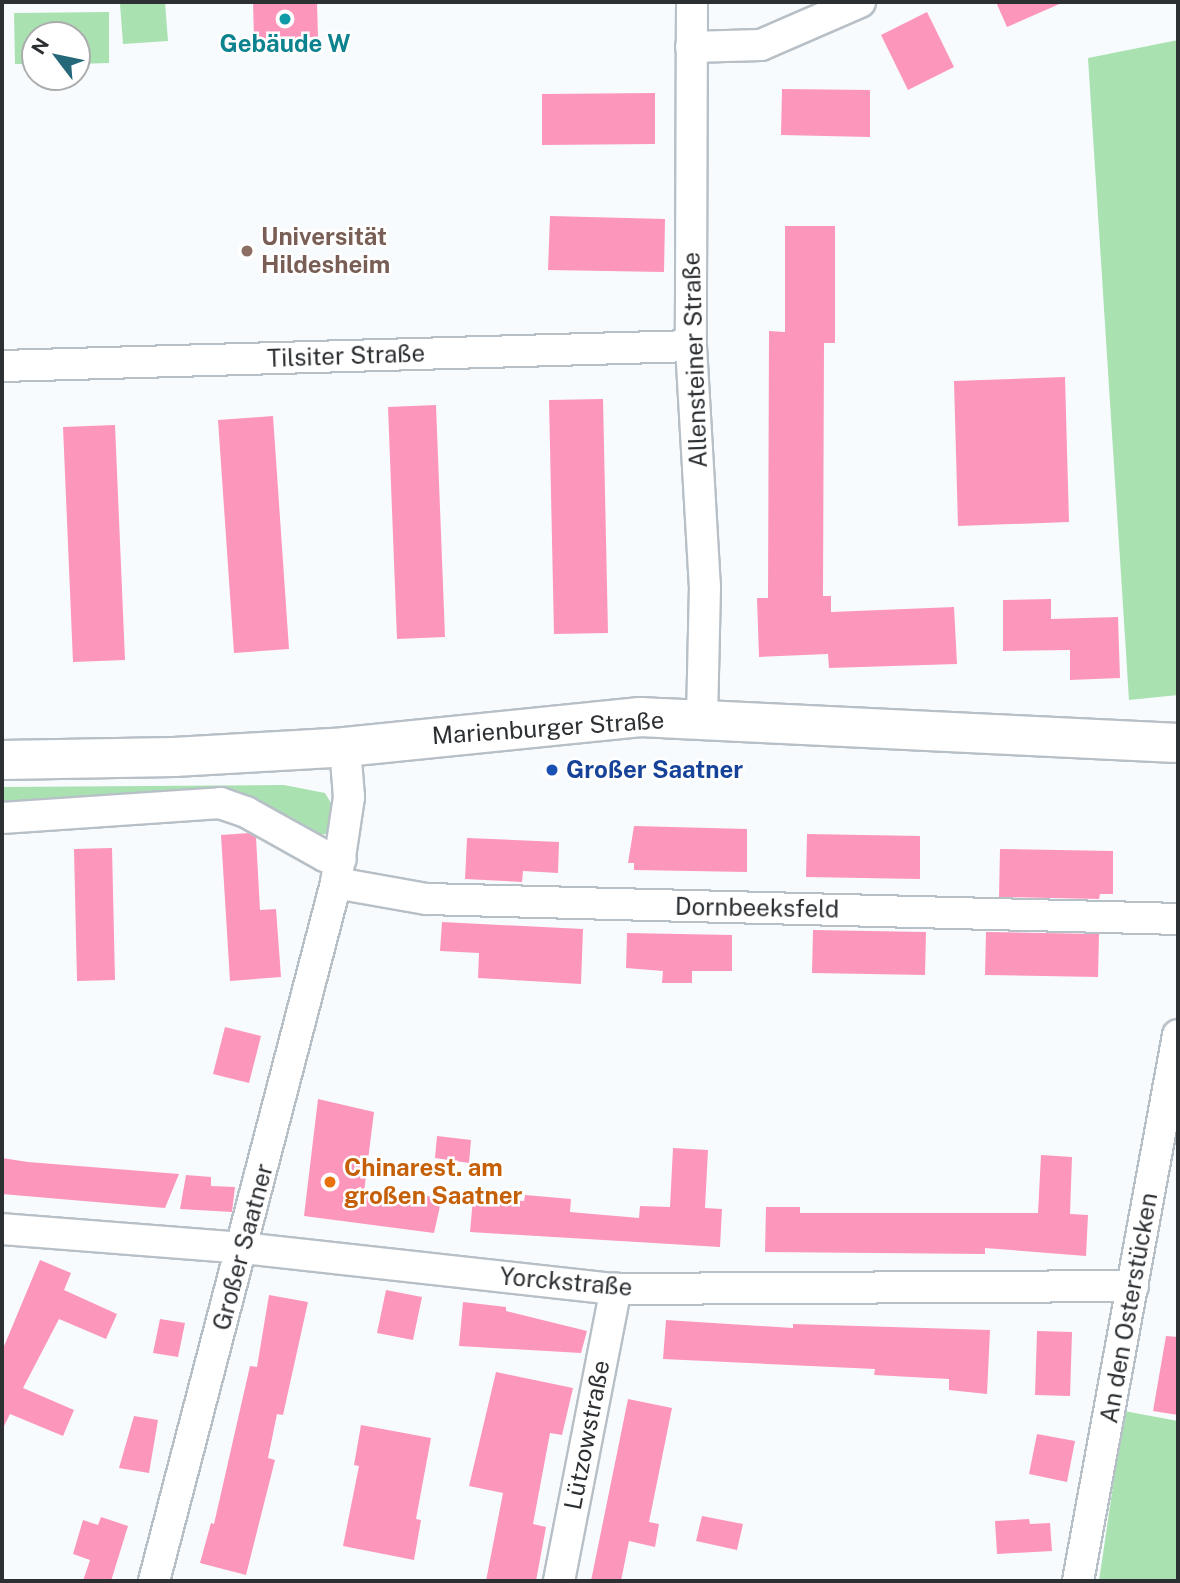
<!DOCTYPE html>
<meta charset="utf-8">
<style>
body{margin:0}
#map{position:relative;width:1180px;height:1583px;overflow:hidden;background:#f8fbfe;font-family:"Public Sans",sans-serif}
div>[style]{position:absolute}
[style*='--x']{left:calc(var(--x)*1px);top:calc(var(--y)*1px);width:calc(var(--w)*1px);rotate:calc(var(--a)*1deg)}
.green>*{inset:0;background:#a9e1b1}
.building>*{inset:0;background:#fc96ba}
.roads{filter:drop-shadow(2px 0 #b8c0c7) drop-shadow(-2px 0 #b8c0c7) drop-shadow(0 2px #b8c0c7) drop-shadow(0 -2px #b8c0c7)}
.street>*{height:30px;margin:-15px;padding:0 15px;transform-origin:15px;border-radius:15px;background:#fff}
.secondary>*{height:38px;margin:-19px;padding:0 19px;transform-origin:19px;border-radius:19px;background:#fff}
.dots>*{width:19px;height:19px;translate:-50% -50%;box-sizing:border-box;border:4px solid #fff;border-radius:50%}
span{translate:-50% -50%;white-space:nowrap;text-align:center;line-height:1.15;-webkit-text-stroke:5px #fff;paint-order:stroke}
.culture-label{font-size:24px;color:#0d838f;font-weight:700}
.education-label{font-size:24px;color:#785e54;font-weight:700}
.left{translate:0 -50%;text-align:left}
.street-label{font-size:24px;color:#2d3033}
.transit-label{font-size:24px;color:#164399;font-weight:700}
.food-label{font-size:24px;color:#c56008;font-weight:700}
.frame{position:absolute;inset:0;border:4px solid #2d3033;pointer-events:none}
.north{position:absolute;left:21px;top:21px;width:70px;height:70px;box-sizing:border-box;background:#fff;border:2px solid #abacad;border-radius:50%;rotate:302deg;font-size:19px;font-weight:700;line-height:28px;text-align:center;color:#2d3033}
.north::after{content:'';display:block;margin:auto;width:24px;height:32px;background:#246879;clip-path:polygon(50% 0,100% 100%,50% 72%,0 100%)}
</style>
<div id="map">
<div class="green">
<i style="clip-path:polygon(165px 2px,168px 41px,123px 44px,120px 4px)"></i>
<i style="clip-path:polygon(109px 12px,109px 63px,77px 64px,77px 35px,35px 35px,35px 64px,15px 64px,14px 13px)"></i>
<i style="clip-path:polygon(1178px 40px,1178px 695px,1129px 700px,1088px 58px)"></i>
<i style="clip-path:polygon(284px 785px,325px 793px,334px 808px,334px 825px,328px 834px,315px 835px,268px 812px,2px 807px,2px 787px)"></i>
<i style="clip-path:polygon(1124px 1411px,1178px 1421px,1178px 1581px,1099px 1581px)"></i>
</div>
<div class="building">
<i style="clip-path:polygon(253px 2px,317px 2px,318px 37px,254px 39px)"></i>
<i style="clip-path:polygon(996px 2px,1064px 2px,1007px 27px)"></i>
<i style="clip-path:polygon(927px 12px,954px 67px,908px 90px,881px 35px)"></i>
<i style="clip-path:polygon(782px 89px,870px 90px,870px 137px,781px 135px)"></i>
<i style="clip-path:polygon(655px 93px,655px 144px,542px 145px,542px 94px)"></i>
<i style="clip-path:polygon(550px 216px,665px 219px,664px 272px,548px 270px)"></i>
<i style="clip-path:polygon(785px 226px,835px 226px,835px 343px,824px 343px,823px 596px,831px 596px,831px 612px,954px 607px,957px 664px,829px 668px,828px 654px,759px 657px,757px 598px,768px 598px,769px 331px,785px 332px)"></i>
<i style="clip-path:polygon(1065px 377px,1069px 522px,958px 526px,954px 381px)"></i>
<i style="clip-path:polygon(603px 399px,608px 633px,554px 634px,549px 400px)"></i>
<i style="clip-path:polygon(436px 405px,445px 637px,397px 639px,388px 407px)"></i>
<i style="clip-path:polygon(273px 416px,289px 649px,234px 653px,218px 420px)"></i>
<i style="clip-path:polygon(115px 425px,125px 660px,73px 662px,63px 427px)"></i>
<i style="clip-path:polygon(1051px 599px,1051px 619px,1118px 617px,1120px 678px,1070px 680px,1070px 650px,1003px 651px,1003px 600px)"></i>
<i style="clip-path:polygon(634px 826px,747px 829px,747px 872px,634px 870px,634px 863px,628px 863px)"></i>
<i style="clip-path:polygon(249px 833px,256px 837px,260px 910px,276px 909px,281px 977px,230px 981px,221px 835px)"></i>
<i style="clip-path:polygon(807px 834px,920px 836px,920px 879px,806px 877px)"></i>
<i style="clip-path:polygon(467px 838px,559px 842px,558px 873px,523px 871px,522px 882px,465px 879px)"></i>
<i style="clip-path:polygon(112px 848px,115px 980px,77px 981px,74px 849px)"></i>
<i style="clip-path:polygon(1000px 849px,1113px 851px,1113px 894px,1100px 894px,1099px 899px,999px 897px)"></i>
<i style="clip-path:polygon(442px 922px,583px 929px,581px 984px,478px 978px,479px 953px,440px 951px)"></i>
<i style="clip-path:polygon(813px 930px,926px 932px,925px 975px,812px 973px)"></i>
<i style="clip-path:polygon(986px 932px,1099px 934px,1098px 977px,985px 975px)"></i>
<i style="clip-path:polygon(627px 933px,732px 935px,732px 971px,692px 971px,692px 983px,662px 983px,663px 971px,626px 968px)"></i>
<i style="clip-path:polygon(225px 1027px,261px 1036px,249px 1083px,213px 1074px)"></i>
<i style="clip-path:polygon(318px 1099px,374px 1112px,364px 1192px,442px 1197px,434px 1233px,304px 1216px)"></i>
<i style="clip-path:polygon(437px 1136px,471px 1140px,469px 1163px,435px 1158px)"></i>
<i style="clip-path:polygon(673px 1148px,708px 1150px,705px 1208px,722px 1209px,720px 1247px,470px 1232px,473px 1198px,524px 1201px,525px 1195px,571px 1199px,570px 1212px,639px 1218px,640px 1206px,670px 1207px)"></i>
<i style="clip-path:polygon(1041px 1155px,1072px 1157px,1070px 1214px,1088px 1215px,1086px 1256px,985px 1248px,985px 1254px,765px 1252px,766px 1207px,800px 1207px,800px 1213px,1038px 1213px)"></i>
<i style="clip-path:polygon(2px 1158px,28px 1162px,179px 1174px,165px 1208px,2px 1194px)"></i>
<i style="clip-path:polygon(186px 1175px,211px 1177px,211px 1186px,235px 1187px,232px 1212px,180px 1209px)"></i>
<i style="clip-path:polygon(40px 1260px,71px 1273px,64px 1290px,117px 1314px,106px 1339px,59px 1319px,23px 1388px,74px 1410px,63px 1436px,10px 1414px,2px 1430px,2px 1351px)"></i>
<i style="clip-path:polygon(386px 1290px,422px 1297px,413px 1340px,377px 1333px)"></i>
<i style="clip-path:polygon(269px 1295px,308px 1302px,283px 1415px,277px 1414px,268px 1458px,275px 1460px,246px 1575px,200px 1563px,211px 1523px,214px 1524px,250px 1366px,257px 1367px)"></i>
<i style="clip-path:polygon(463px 1302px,506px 1307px,506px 1311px,587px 1331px,581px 1353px,459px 1346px)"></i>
<i style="clip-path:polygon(160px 1319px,185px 1323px,178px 1357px,153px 1353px)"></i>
<i style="clip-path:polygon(666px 1320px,793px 1328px,793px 1324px,990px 1330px,987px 1394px,949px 1390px,949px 1379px,874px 1375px,875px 1369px,663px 1359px)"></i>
<i style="clip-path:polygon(1037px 1331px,1072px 1332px,1070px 1396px,1035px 1395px)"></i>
<i style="clip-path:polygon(1166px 1336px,1178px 1337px,1178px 1415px,1153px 1411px)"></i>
<i style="clip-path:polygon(496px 1372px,573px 1388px,562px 1435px,550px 1433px,533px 1524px,546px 1527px,536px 1581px,486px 1581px,503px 1493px,469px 1486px)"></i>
<i style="clip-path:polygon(628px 1399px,672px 1408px,649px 1522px,659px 1524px,655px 1547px,629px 1541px,621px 1581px,591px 1581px)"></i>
<i style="clip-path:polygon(134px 1416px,158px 1420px,149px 1473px,119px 1468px)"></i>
<i style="clip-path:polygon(361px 1425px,431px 1438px,416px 1519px,421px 1520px,414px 1560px,343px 1546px,359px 1466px,354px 1465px)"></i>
<i style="clip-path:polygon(1037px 1434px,1075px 1441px,1067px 1482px,1029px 1474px)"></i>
<i style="clip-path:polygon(702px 1516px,743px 1524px,737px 1550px,696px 1541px)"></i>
<i style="clip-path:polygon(101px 1517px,128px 1526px,111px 1581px,83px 1581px,90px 1560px,73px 1554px,83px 1520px,98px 1525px)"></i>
<i style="clip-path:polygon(1029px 1519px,1030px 1524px,1050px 1523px,1052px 1551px,997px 1554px,995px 1521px)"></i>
</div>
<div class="roads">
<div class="street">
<i style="--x:692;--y:2;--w:344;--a:90.2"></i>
<i style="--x:691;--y:346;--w:240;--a:86.7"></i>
<i style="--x:705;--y:586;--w:132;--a:91.3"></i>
<i style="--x:691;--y:47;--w:70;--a:-1.6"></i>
<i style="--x:761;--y:45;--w:108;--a:-23.5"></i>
<i style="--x:2;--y:366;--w:689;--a:-1.66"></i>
<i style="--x:2;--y:818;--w:219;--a:-3.9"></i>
<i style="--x:220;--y:803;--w:28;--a:19"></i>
<i style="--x:246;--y:812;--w:90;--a:29.1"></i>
<i style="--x:325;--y:856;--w:16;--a:11"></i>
<i style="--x:336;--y:883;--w:91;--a:10.1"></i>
<i style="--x:426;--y:899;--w:752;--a:1.52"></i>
<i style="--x:2;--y:1229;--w:242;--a:4.5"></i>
<i style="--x:243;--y:1248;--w:375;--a:6.3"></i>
<i style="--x:616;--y:1289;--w:517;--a:-0.33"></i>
<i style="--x:154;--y:1581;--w:721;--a:-75.39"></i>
<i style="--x:336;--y:883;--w:87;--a:-81.4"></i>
<i style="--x:349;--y:797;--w:50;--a:-94.6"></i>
<i style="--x:559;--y:1581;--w:298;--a:-79"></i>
<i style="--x:1078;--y:1581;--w:555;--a:-79.62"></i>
</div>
<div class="secondary">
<i style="--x:2;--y:760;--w:172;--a:-1"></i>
<i style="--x:174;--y:757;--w:171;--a:-3.3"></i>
<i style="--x:345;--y:747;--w:297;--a:-5.8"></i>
<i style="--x:640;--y:717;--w:539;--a:2.77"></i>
</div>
</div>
<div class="dots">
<i style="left:285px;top:19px;background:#0f9aa8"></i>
<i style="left:247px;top:251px;background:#8d6e63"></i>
<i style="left:552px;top:770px;background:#1a4fb4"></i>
<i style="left:330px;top:1182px;background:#e8710a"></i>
</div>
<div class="culture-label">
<span style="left:285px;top:44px">Gebäude W</span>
</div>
<div class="education-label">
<span class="left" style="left:261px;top:251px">Universität<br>Hildesheim</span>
</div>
<div class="street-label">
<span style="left:346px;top:356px;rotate:-2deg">Tilsiter Straße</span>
<span style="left:695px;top:360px;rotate:-92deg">Allensteiner Straße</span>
<span style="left:548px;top:728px;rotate:-4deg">Marienburger Straße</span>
<span style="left:757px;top:908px;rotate:1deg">Dornbeeksfeld</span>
<span style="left:243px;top:1247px;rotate:-75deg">Großer Saatner</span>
<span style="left:566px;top:1282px;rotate:5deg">Yorckstraße</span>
<span style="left:1129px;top:1308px;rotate:-80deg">An den Osterstücken</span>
<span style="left:587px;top:1435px;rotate:-79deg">Lützowstraße</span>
</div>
<div class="transit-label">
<span class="left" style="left:566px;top:770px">Großer Saatner</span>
</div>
<div class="food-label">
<span class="left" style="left:344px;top:1182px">Chinarest. am<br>großen Saatner</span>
</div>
<div class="frame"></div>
<div class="north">N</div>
</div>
